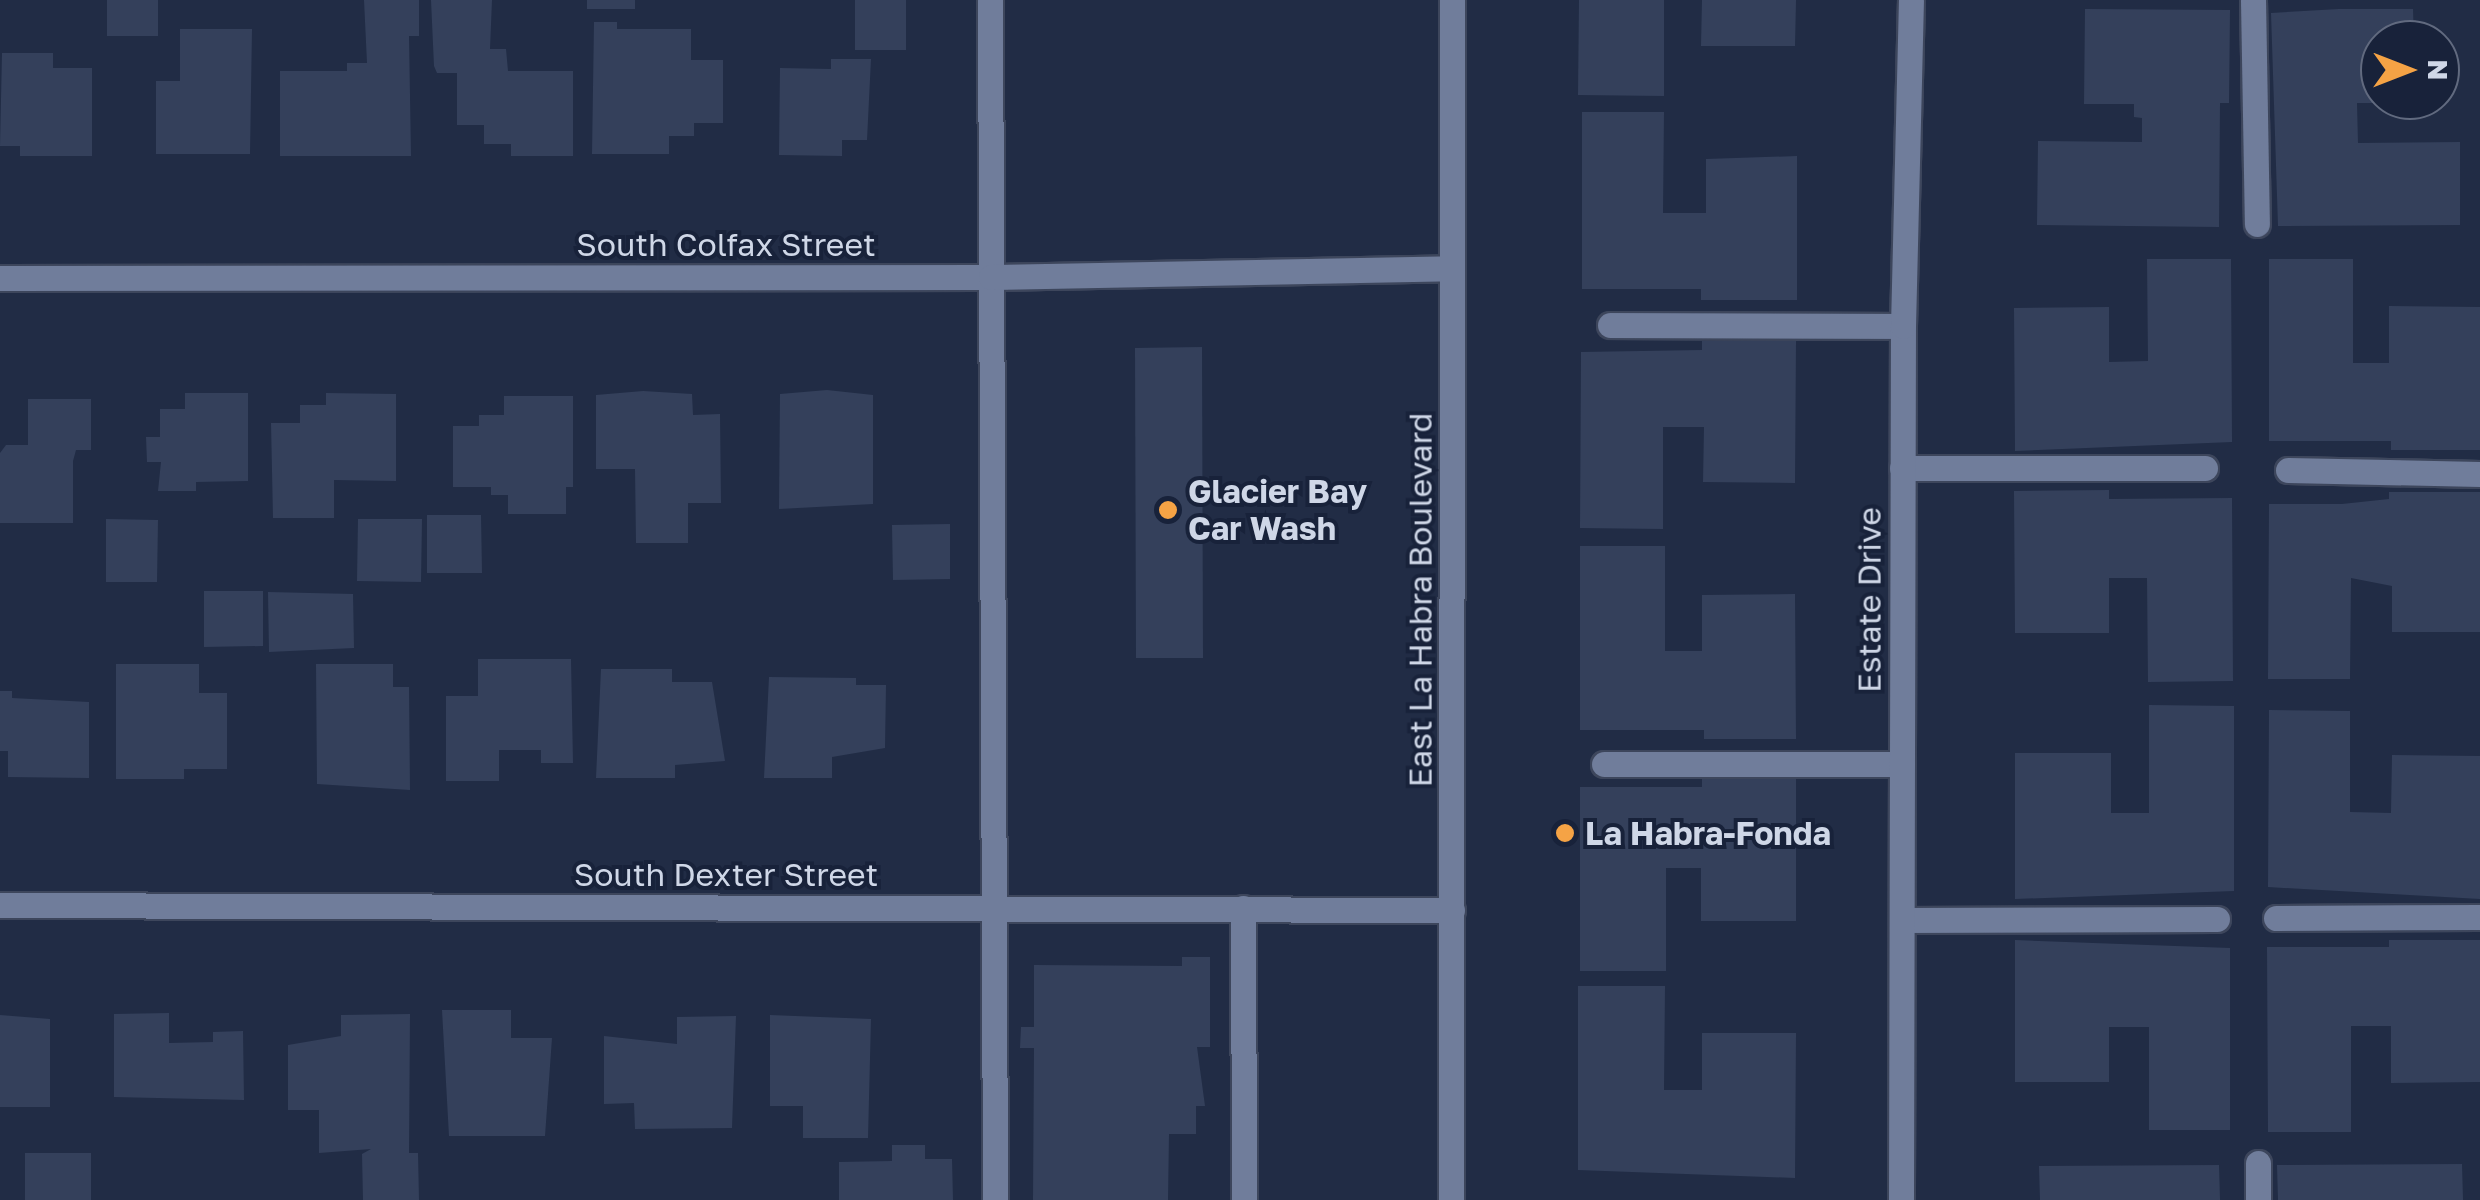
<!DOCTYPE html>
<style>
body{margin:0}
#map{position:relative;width:2480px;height:1200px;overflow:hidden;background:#212c45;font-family:"Golos Text",sans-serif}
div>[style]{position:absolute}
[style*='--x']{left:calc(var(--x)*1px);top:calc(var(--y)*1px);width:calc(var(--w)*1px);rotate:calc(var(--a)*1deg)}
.building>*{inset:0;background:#34405b}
.roads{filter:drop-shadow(2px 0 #3d465c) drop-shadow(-2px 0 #3d465c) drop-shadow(0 2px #3d465c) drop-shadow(0 -2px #3d465c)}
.service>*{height:25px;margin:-12.5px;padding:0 12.5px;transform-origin:12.5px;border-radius:12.5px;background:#707d9b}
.minor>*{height:25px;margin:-12.5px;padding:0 12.5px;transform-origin:12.5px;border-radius:12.5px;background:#707d9b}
.secondary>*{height:25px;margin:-12.5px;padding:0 12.5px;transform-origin:12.5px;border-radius:12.5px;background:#707d9b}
.dots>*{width:28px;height:28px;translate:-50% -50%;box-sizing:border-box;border:5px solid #18223a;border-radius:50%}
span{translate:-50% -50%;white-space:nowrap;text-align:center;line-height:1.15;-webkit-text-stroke:8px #18223a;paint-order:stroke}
.street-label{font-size:32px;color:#cfd7e7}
.poi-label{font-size:32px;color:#cfd7e7;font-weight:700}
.left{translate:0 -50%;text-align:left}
.north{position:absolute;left:2360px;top:20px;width:100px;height:100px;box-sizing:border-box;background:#18223a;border:2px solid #616a7f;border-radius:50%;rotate:90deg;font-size:28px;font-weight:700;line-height:40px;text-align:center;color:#cfd7e7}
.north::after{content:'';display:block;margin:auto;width:35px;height:45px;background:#f5a345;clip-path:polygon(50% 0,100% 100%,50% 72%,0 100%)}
</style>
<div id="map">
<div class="building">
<i style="clip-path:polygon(107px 0,158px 0,158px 36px,107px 36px)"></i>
<i style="clip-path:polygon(364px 0,419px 0,419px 36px,409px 36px,411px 156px,280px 156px,280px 71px,347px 71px,347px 63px,367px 63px)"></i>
<i style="clip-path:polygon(431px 0,492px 0,490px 49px,506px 49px,508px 71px,573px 71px,573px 156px,511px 156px,511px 144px,484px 144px,484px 125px,457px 125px,457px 73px,437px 73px,434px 66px)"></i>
<i style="clip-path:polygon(587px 0,635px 0,635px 9px,587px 9px)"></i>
<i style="clip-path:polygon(855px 0,906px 0,906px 50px,855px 50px)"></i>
<i style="clip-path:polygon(1579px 0,1664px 0,1664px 96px,1578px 95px)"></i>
<i style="clip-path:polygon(1702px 0,1796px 0,1795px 46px,1701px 46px)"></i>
<i style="clip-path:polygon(2085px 9px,2230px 10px,2229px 103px,2220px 103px,2219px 227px,2037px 225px,2038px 141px,2142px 142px,2142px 118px,2134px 117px,2134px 104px,2084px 104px)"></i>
<i style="clip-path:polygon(2339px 9px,2413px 9px,2414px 40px,2380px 40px,2380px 103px,2357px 103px,2358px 143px,2460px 142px,2460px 225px,2278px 226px,2271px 13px)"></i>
<i style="clip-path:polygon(594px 22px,617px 22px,617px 29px,691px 29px,691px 60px,723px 60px,723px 123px,694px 123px,694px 136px,669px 136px,669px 154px,592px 154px)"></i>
<i style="clip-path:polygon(180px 29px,252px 29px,250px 154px,156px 154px,156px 81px,180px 81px)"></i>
<i style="clip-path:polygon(2px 53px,53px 53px,53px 68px,92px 68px,92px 156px,20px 156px,20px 146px,0 146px)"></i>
<i style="clip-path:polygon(831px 59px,871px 59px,867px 140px,842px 140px,842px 156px,779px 155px,780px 68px,831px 69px)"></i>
<i style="clip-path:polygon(1582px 112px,1664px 112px,1663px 213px,1706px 213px,1706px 159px,1797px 156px,1797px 300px,1701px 300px,1701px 289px,1582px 289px)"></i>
<i style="clip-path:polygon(2147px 259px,2231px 259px,2232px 442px,2015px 451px,2014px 308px,2109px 307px,2109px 362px,2148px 361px)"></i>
<i style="clip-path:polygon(2269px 259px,2353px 259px,2353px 363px,2389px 363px,2389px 306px,2480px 307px,2480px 450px,2391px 450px,2391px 441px,2269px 441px)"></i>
<i style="clip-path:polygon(1702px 341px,1796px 341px,1795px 483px,1703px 482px,1704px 427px,1663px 427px,1663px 529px,1580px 528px,1581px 352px,1702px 350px)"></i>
<i style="clip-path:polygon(1202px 347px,1203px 658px,1136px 658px,1135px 348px)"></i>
<i style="clip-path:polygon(827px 390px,873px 395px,873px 504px,779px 509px,780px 394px)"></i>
<i style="clip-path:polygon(643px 391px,692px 394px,693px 415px,720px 414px,721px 503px,688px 503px,688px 543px,636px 543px,635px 469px,596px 469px,596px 395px)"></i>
<i style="clip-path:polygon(185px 393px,248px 393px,248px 481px,196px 482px,196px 491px,158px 491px,161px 462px,147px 462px,146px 437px,160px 437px,160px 409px,185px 409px)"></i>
<i style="clip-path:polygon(326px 393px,396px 394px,396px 481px,334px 480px,334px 518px,273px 518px,271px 423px,300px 423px,300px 405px,326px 405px)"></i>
<i style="clip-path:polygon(504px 396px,573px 396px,573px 487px,566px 487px,566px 514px,508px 514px,508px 495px,491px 495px,491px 487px,453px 487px,453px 426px,479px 426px,479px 415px,504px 415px)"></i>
<i style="clip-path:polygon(28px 399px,91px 399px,91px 450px,76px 450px,73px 461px,73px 523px,0 523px,0 453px,6px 445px,28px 445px)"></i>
<i style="clip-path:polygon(2109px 490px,2109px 499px,2232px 498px,2233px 681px,2148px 682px,2147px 578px,2109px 578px,2109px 633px,2015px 633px,2014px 491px)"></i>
<i style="clip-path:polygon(2389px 492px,2480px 492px,2480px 632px,2392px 632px,2392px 586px,2351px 578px,2350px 679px,2268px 679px,2269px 504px,2342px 504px,2389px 499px)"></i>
<i style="clip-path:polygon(427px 515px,481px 515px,482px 573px,427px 573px)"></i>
<i style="clip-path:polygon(106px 519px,158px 520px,157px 582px,106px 582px)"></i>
<i style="clip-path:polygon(358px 519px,422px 519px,421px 582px,357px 581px)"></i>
<i style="clip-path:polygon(950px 524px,950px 579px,893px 580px,892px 525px)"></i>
<i style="clip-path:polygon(1580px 546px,1665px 546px,1665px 651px,1702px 651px,1702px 595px,1795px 594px,1796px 739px,1704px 739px,1704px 730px,1580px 730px)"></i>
<i style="clip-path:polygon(204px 591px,263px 591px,263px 646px,204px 647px)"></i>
<i style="clip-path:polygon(268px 592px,353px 594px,354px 648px,269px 652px)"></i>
<i style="clip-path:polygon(478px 659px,571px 659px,573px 763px,541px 763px,541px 750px,499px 750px,499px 781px,446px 781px,446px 696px,478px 696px)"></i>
<i style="clip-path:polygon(116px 664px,199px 664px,199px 693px,227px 693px,227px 769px,184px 769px,184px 779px,116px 779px)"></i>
<i style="clip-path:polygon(316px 664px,393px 664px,393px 687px,409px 687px,410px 790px,317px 784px)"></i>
<i style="clip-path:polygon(601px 669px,672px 669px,672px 682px,712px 682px,725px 761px,675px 765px,675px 778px,596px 778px)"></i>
<i style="clip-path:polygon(769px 677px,856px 678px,856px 685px,886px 685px,885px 748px,832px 757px,832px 778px,764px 778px)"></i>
<i style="clip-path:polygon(0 691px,12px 691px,12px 698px,89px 702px,89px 778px,8px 777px,8px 751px,0 751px)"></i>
<i style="clip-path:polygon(2149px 705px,2234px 706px,2234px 891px,2015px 899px,2015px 753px,2111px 753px,2111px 813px,2149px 813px)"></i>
<i style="clip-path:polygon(2269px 710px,2350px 711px,2350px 812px,2391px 813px,2392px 755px,2480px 756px,2480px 899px,2268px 887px)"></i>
<i style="clip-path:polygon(1702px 779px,1796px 779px,1796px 921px,1701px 921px,1701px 868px,1666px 868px,1666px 971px,1580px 971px,1580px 787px,1702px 787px)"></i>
<i style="clip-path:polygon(2015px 940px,2230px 948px,2230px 1130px,2149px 1130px,2149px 1027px,2109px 1027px,2109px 1082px,2015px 1082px)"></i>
<i style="clip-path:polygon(2389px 940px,2480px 940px,2480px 1082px,2391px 1083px,2391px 1026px,2351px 1026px,2351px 1132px,2268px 1132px,2267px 947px,2389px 947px)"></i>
<i style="clip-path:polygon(1182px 957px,1210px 957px,1210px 1047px,1197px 1047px,1205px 1106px,1196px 1106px,1196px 1134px,1169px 1134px,1168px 1200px,1033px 1200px,1034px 1048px,1020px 1048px,1021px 1027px,1034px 1027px,1034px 965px,1182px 966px)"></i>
<i style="clip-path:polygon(1578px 986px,1665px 986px,1664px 1090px,1702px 1090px,1702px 1033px,1796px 1033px,1795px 1178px,1578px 1170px)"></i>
<i style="clip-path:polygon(442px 1010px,511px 1010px,511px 1038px,552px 1038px,545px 1136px,449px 1136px)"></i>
<i style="clip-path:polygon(169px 1013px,169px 1043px,213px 1042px,213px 1032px,243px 1031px,244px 1100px,114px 1097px,114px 1014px)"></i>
<i style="clip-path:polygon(410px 1014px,409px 1153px,418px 1153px,419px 1200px,363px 1200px,362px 1154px,371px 1149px,319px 1153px,319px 1110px,288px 1110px,288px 1045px,341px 1036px,341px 1015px)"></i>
<i style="clip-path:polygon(0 1015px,50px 1019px,50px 1107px,0 1107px)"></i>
<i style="clip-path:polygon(770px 1015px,871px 1019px,868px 1138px,803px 1138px,803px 1106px,770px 1106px)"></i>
<i style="clip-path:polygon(736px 1016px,732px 1128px,635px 1129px,634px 1103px,604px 1104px,604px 1036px,677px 1044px,677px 1017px)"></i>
<i style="clip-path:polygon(892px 1145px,925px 1145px,925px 1159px,952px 1159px,953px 1200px,839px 1200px,839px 1162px,892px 1161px)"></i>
<i style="clip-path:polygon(25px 1153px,91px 1153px,91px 1200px,25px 1200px)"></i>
<i style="clip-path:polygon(2462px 1164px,2463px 1200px,2278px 1200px,2277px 1165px)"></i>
<i style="clip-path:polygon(2219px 1165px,2220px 1200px,2040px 1200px,2039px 1166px)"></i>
</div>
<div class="roads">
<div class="service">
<i style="--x:990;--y:0;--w:1200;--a:89.76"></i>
<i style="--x:2253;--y:0;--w:224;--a:89"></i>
<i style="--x:1610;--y:325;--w:293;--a:0.2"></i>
<i style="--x:1902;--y:468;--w:303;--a:0"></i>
<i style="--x:2288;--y:470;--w:192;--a:1.2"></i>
<i style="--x:1604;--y:764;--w:298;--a:0"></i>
<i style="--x:1243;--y:908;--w:292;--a:89.8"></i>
<i style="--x:2276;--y:918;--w:204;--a:-0.3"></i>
<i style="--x:1902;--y:920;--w:315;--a:-0.2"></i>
<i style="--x:2258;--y:1200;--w:37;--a:-90"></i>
</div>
<div class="minor">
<i style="--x:0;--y:278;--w:991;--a:-0.06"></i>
<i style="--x:991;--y:277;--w:461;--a:-1.1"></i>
<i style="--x:0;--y:905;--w:1452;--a:0.2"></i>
<i style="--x:1901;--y:1200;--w:874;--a:-89.87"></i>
<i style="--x:1903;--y:326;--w:326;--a:-88.6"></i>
</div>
<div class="secondary">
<i style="--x:1451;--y:1200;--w:1200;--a:-89.95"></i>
</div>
</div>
<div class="dots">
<i style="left:1168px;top:510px;background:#f5a345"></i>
<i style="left:1565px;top:833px;background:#f5a345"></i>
</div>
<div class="street-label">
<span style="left:726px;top:244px">South Colfax Street</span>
<span style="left:1420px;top:600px;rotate:-90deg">East La Habra Boulevard</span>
<span style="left:1869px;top:600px;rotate:-90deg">Estate Drive</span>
<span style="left:726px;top:874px">South Dexter Street</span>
</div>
<div class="poi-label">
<span class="left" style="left:1188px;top:510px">Glacier Bay<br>Car Wash</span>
<span class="left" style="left:1585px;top:833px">La Habra-Fonda</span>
</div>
<div class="north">N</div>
</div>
